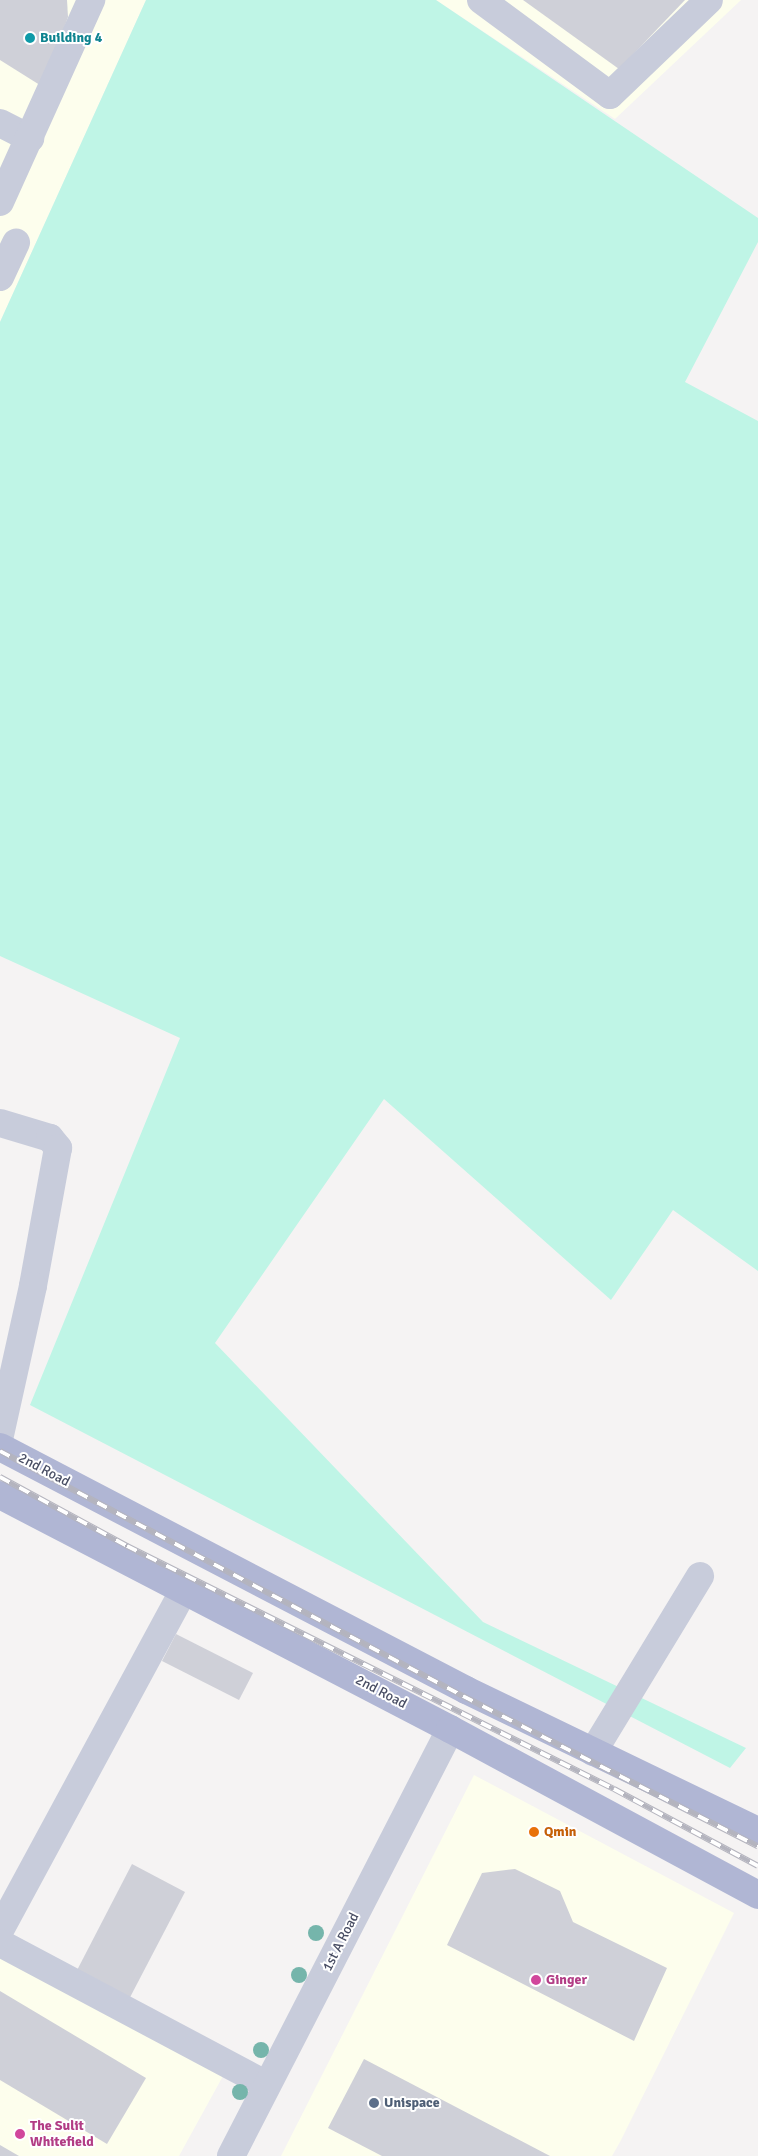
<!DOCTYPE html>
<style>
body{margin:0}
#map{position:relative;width:758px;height:2156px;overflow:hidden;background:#f5f3f3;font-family:Signika,sans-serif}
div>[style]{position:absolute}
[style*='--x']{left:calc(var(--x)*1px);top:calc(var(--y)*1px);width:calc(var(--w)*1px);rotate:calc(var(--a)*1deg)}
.commercial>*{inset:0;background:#fdfeed}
.green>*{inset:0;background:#bff5e6}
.building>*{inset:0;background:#cfd0d8}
.minor>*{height:28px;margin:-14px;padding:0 14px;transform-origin:14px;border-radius:14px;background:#c8ccdb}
.major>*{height:28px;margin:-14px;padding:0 14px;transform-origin:14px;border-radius:14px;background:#b0b6d4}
.rail>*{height:5.5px;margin-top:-2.75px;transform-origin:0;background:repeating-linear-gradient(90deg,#fff 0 11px,#b4b4be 0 22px);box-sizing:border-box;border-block:1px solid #b4b4be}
.trees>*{width:16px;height:16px;margin:-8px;border-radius:50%;background:#75b5ab}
.dots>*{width:14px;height:14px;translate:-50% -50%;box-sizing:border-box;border:2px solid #fff;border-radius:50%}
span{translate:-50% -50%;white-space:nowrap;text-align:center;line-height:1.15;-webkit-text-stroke:4px #fff;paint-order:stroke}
.culture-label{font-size:14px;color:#0d838f;font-weight:700}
.left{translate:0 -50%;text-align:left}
.street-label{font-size:14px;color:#484d63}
.food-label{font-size:14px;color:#c56008;font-weight:700}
.hotel-label{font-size:14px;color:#b23c85;font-weight:700}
.service-label{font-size:14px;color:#4e5e75;font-weight:700}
</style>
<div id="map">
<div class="commercial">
<i style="clip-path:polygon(0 0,146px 0,0 322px)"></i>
<i style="clip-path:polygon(436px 0,741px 0,615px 119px)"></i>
<i style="clip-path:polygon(474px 1775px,734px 1913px,620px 2142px,612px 2156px,281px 2156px)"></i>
<i style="clip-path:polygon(0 1951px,223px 2076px,179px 2156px,0 2156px)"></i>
</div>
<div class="green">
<i style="clip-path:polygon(146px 0,436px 0,758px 218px,758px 242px,685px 382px,758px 421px,758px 1271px,673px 1210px,611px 1300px,384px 1099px,215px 1343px,483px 1622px,746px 1748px,730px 1768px,30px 1405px,180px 1038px,0 956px,0 322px)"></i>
</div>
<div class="building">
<i style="clip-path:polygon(0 0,67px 0,68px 17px,43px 87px,0 60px)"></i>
<i style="clip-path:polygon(523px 0,685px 0,619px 69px)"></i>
<i style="clip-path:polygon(176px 1634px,253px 1673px,239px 1700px,162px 1661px)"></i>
<i style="clip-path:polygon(132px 1864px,185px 1892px,126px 2005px,73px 1978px)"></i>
<i style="clip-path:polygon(515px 1869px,560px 1891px,573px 1922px,667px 1968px,634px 2041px,447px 1945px,482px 1873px)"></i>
<i style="clip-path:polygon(0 1991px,146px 2078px,107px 2144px,0 2080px)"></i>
<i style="clip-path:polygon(364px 2059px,550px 2156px,382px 2156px,328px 2128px)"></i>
<i style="clip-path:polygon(0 2145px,19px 2156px,0 2156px)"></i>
</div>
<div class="minor">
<i style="--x:481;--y:0;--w:160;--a:36.4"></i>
<i style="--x:610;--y:95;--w:137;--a:-43.8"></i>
<i style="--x:0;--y:123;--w:34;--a:27"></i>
<i style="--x:0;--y:202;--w:222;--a:-65.7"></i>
<i style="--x:0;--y:277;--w:38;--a:-65"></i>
<i style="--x:0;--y:1123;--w:52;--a:16.7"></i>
<i style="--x:50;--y:1138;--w:13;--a:51"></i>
<i style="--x:58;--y:1148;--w:140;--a:100.3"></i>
<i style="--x:33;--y:1286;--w:153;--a:102.5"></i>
<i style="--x:593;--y:1752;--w:206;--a:-58.7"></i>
<i style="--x:0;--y:1930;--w:387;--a:-61.6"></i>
<i style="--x:0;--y:1943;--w:302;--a:28"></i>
<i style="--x:231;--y:2156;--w:480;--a:-62.8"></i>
</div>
<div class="major">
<i style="--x:0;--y:1447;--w:526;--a:27.54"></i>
<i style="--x:466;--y:1690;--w:324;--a:25.8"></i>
<i style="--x:0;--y:1495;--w:507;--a:27.47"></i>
<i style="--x:450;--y:1729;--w:350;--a:28.3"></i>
</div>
<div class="rail">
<i style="--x:0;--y:1451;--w:524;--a:27.89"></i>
<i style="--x:463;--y:1696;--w:331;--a:27"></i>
<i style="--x:0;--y:1477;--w:145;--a:28.5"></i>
<i style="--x:127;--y:1546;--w:544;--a:26.52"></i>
<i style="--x:614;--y:1789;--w:163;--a:28.1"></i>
</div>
<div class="trees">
<i style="left:316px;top:1933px"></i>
<i style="left:299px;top:1975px"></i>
<i style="left:261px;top:2050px"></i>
<i style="left:240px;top:2092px"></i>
</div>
<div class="dots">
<i style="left:30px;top:38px;background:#0f9aa8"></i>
<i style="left:534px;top:1832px;background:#e8710a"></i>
<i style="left:536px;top:1980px;background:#d1479c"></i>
<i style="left:374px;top:2103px;background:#5c6f8a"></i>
<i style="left:20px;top:2134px;background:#d1479c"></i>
</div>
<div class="culture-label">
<span class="left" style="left:40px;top:38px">Building 4</span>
</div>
<div class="street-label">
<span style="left:44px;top:1470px;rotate:28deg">2nd Road</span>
<span style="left:381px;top:1692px;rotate:28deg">2nd Road</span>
<span style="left:341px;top:1942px;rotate:-63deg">1st A Road</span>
</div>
<div class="food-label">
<span class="left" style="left:544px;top:1832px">Qmin</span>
</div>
<div class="hotel-label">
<span class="left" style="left:546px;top:1980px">Ginger</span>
<span class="left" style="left:30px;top:2134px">The Sulit<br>Whitefield</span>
</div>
<div class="service-label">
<span class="left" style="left:384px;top:2103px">Unispace</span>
</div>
</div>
